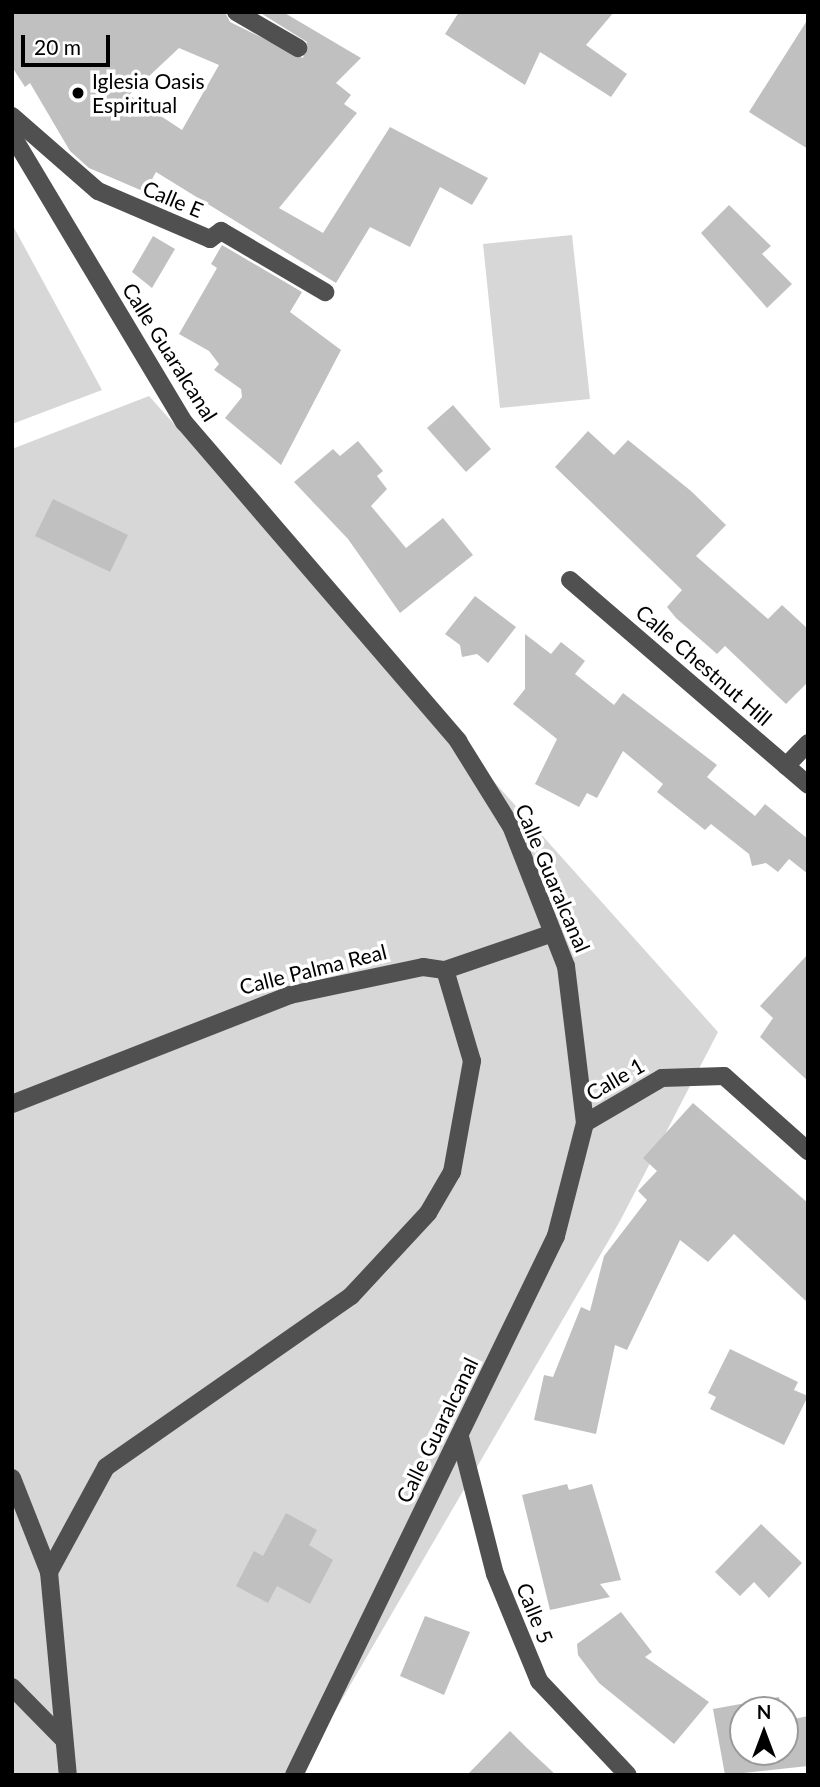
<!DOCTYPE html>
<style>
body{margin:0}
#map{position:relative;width:820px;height:1787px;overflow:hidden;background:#fff;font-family:Lato,sans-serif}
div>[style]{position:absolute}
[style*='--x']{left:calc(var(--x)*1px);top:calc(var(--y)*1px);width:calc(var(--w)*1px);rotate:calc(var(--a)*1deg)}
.green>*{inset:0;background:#d7d7d7}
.building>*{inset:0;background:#c0c0c0}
.minor>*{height:18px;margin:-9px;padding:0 9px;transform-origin:9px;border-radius:9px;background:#505050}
.dots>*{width:19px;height:19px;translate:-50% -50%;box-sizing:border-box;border:4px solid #fff;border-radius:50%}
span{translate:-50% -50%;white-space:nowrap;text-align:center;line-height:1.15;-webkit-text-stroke:7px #fff;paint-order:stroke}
.poi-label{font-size:21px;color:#000}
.left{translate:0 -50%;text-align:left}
.street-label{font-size:21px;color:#000}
.frame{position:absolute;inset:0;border:14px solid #000;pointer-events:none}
.north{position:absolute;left:729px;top:1696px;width:70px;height:70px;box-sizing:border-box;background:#fff;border:2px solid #999;border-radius:50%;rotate:0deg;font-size:19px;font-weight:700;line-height:28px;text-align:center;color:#000}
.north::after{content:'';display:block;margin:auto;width:24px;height:32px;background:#000;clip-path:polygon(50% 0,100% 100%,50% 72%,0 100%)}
.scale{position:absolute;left:21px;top:35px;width:89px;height:32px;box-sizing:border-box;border:4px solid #000;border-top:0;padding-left:9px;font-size:21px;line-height:24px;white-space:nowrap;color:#000;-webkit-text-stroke:5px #fff;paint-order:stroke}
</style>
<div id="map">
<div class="green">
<i style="clip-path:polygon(12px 224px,102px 390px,12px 424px)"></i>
<i style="clip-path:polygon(572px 235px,590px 399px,500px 408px,483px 244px)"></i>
<i style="clip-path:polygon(149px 396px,718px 1032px,620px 1221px,298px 1775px,12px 1775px,12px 449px)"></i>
</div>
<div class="building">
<i style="clip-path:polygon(evenodd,12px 12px,225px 12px,230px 22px,303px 58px,307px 42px,259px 12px,283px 12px,361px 58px,336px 83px,351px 95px,344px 104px,357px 113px,279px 208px,323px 233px,390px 127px,488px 178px,472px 205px,440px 187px,410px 247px,370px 227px,336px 283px,156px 172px,145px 192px,89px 168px,70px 151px,30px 83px,25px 87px,12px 67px,12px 12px,179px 48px,219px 65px,182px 130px,129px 95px,179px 48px)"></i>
<i style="clip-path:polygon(459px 12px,614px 12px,586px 45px,627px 74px,611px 97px,540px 52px,525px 85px,445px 34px)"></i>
<i style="clip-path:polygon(808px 19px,808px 149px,749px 112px)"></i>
<i style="clip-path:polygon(729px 205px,771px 246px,762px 254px,792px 284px,767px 308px,701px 233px)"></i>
<i style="clip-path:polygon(153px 236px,175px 249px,152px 288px,132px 272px)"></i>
<i style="clip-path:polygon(222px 245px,302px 292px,290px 312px,341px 350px,281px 465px,225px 418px,242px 397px,241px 389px,214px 370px,219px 364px,209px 351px,179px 334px,217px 268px,211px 264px)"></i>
<i style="clip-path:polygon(453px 405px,491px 449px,466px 472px,427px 428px)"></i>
<i style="clip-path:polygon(588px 431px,614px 455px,628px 440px,691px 491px,726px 525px,696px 556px,768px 619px,782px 605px,808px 629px,808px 682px,786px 704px,725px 646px,717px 654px,676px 618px,667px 607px,682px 590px,555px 467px)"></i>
<i style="clip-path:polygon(358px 441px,383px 471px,377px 476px,387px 489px,371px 506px,406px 548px,443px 518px,473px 555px,400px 613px,348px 539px,294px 482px,333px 449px,340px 456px)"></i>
<i style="clip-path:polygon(53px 499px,128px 535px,110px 572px,35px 536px)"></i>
<i style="clip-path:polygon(475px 596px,516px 627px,488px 663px,477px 654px,462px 657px,460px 645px,445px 634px)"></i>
<i style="clip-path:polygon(525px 634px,551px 654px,561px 642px,585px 661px,575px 674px,614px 705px,623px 693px,717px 765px,707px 777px,755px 816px,765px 804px,808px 839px,808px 874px,789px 859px,778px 872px,766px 863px,752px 866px,749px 854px,711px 824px,705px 830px,657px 792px,663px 784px,623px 751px,597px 798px,587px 793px,579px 807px,535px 784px,557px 739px,513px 704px,525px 689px)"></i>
<i style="clip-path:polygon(808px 954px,808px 1081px,760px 1037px,773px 1018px,760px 1006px)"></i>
<i style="clip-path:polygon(693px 1103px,808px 1203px,808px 1303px,734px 1234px,708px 1262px,680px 1240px,627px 1350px,615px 1345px,596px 1434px,534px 1420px,544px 1375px,553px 1377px,581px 1307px,590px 1311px,604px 1256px,647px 1200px,638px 1191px,657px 1171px,643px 1158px)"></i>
<i style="clip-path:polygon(730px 1349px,798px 1382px,794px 1390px,808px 1396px,784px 1445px,710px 1409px,716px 1397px,708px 1393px)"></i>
<i style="clip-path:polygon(567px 1484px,569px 1490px,592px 1484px,621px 1580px,600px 1584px,610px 1597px,550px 1610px,522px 1495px)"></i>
<i style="clip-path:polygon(286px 1513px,317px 1530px,309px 1545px,333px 1560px,310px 1604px,277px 1586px,268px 1603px,236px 1586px,254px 1551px,263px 1556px)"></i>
<i style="clip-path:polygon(761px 1524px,802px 1563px,769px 1598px,754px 1582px,740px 1596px,715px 1572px)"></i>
<i style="clip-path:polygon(621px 1612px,652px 1652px,645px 1657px,709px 1702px,674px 1744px,599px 1683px,578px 1655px,577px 1644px)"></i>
<i style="clip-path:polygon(425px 1616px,470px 1632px,444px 1695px,400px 1676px)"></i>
<i style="clip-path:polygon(779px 1697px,782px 1710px,743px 1710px,743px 1752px,785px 1752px,785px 1721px,808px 1716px,808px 1766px,725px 1775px,713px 1709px)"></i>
<i style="clip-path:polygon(510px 1731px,528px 1749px,556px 1775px,467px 1775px)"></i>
</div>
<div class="minor">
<i style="--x:236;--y:12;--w:72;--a:30.1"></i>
<i style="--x:12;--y:116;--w:114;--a:41.1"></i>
<i style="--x:98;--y:191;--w:122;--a:23.2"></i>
<i style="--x:210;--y:239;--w:14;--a:-36"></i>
<i style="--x:221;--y:231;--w:121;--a:30.4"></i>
<i style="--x:12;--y:135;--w:335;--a:59.1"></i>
<i style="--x:184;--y:422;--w:421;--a:49.3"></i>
<i style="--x:458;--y:741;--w:100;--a:58.1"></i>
<i style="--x:511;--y:826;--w:150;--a:68.6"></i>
<i style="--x:566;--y:966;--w:158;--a:83.1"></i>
<i style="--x:585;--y:1123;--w:117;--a:104.4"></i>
<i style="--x:556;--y:1236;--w:599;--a:115.92"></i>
<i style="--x:570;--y:580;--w:314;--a:40.7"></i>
<i style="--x:786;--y:766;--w:32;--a:-46"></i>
<i style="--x:12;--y:1104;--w:299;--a:-21.4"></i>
<i style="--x:290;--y:995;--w:136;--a:-11.9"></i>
<i style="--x:423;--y:967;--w:22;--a:8"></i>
<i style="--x:445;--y:970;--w:114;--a:-18.9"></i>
<i style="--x:585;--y:1123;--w:89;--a:-30.3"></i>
<i style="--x:662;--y:1078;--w:62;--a:-1.8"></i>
<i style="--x:724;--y:1076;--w:113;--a:41.8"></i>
<i style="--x:460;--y:1437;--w:141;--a:75.7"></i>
<i style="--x:495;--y:1574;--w:116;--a:67.6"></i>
<i style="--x:539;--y:1681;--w:129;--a:46.6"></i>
<i style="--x:12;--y:1478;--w:101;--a:68.5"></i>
<i style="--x:49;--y:1572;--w:204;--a:84.7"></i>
<i style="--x:49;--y:1572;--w:119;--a:-61.5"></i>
<i style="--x:106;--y:1467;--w:299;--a:-34.9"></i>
<i style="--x:351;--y:1296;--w:113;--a:-47.1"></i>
<i style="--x:428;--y:1213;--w:48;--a:-59.7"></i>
<i style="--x:452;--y:1172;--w:113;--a:-79.8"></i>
<i style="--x:472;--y:1061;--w:95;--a:-106.5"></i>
<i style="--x:12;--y:1687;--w:74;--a:45.5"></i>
</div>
<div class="dots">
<i style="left:78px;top:93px;background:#000"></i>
</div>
<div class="poi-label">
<span class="left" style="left:92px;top:93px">Iglesia Oasis<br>Espiritual</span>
</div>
<div class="street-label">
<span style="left:173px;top:199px;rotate:23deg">Calle E</span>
<span style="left:170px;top:352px;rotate:58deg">Calle Guaralcanal</span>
<span style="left:704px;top:665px;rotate:41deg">Calle Chestnut Hill</span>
<span style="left:553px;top:878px;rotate:67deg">Calle Guaralcanal</span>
<span style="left:313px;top:969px;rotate:-14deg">Calle Palma Real</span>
<span style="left:615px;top:1079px;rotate:-30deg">Calle 1</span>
<span style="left:437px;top:1430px;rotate:-64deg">Calle Guaralcanal</span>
<span style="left:535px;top:1613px;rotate:68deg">Calle 5</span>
</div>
<div class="frame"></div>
<div class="north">N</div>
<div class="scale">20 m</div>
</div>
